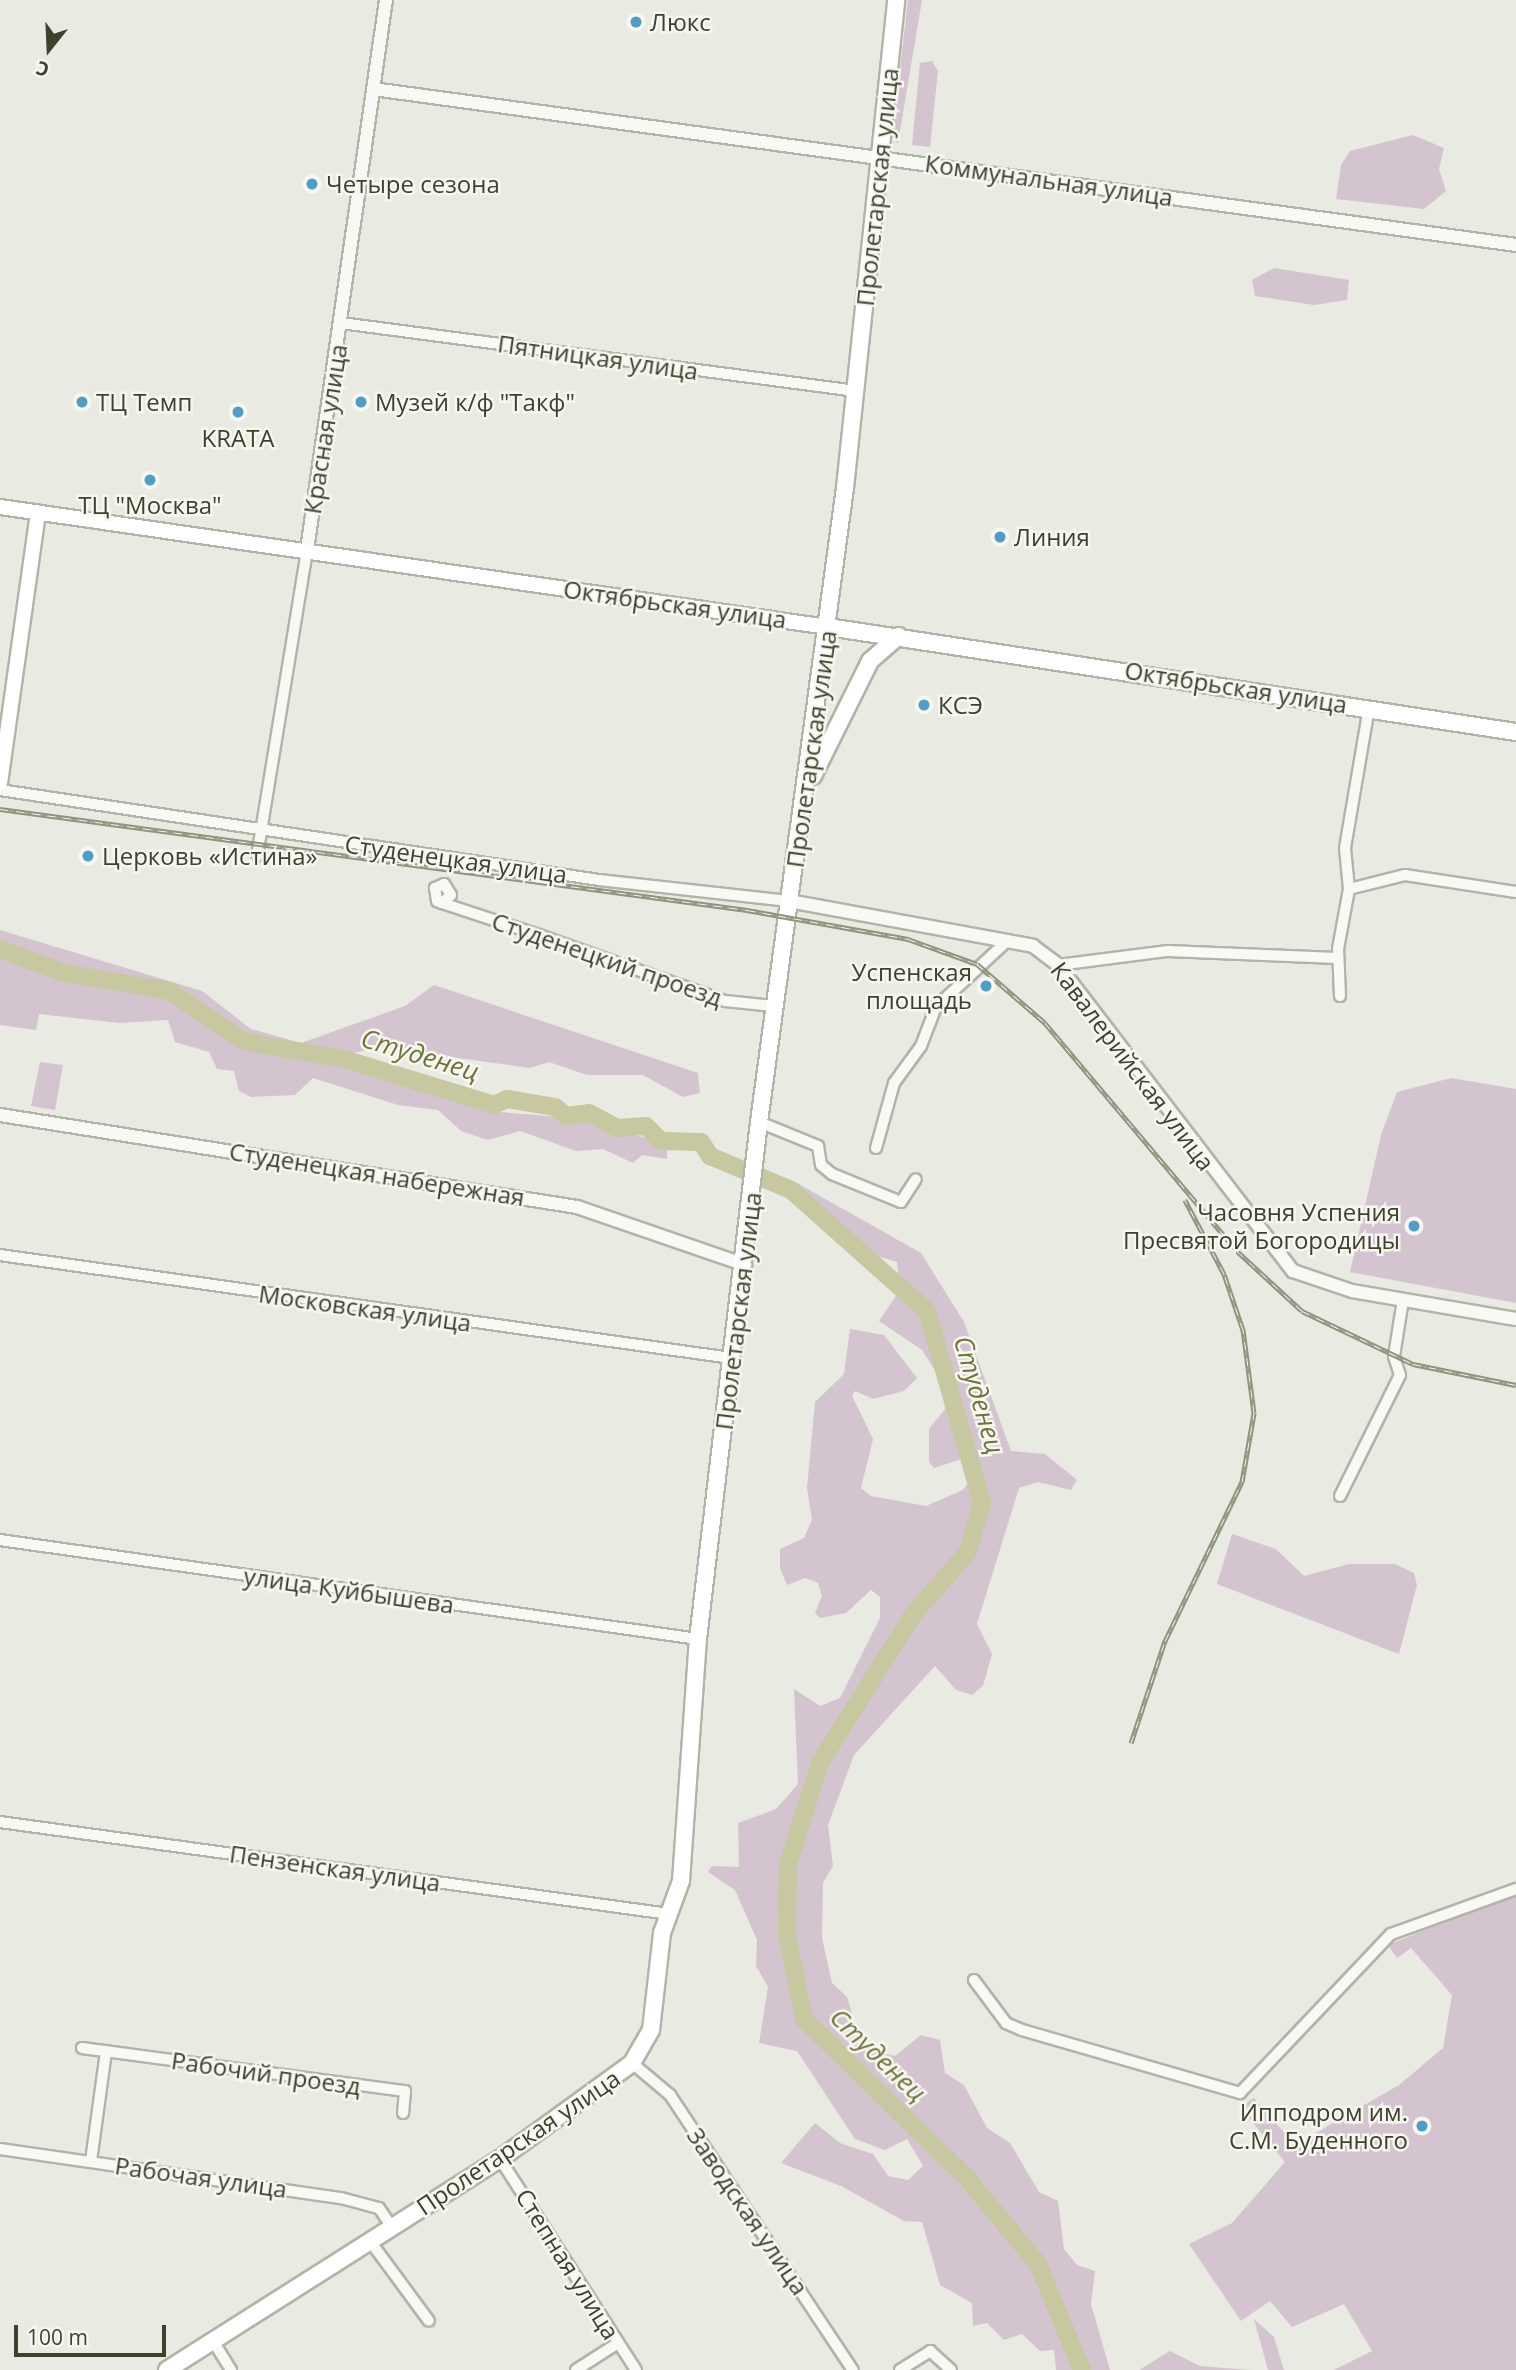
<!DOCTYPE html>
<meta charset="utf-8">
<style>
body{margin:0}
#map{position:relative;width:1516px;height:2370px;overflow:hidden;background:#e9eae2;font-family:"Open Sans",sans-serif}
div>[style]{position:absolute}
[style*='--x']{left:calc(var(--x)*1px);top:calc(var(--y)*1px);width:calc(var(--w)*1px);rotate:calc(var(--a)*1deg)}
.green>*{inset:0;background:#d3c4d0}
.river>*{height:18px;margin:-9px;padding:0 9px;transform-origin:9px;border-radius:9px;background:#c7c8a0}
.roads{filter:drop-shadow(2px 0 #b2b4a7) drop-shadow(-2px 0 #b2b4a7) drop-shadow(0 2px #b2b4a7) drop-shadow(0 -2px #b2b4a7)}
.minor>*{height:10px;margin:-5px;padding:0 5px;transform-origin:5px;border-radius:5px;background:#f8f8f5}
.tertiary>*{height:12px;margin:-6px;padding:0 6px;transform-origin:6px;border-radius:6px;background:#f8f8f5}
.secondary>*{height:14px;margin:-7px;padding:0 7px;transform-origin:7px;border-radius:7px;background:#fff}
.primary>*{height:16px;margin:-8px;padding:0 8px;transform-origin:8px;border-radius:8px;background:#fff}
.rail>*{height:5px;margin-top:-2.5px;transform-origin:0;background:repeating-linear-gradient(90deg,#f7f7f2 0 8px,#90937d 0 16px);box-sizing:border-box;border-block:2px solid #90937d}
.dots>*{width:19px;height:19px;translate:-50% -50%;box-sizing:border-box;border:4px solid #f7f7f2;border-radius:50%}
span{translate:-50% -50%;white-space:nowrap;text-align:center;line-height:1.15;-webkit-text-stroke:5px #f7f7f2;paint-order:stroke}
.poi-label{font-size:24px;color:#3e412b}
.left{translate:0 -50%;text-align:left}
.right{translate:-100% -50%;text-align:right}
.street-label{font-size:24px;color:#3e412b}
.water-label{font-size:26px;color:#707338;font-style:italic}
.north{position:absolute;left:14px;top:14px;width:70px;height:70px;-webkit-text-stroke:5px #f7f7f2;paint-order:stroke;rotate:198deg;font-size:19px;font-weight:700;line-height:28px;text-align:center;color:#3e412b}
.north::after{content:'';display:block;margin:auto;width:24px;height:32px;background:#3e412b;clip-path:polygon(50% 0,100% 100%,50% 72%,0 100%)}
.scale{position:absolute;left:14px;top:2325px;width:152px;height:32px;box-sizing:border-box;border:4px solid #3e412b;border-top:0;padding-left:9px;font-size:21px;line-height:24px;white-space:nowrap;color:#3e412b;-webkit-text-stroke:5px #f7f7f2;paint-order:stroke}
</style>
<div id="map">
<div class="green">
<i style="clip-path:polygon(908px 0,922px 0,898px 143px,892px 139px)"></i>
<i style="clip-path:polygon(932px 61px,938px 71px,930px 147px,912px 145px,920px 63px)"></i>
<i style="clip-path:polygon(1413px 135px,1444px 148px,1439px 169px,1446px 191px,1424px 209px,1336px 199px,1341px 165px,1350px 151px)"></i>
<i style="clip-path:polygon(1274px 268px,1349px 280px,1347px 300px,1314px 305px,1255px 296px,1252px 280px)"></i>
<i style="clip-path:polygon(0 930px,202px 991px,251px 1029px,301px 1043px,405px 1006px,434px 985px,698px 1073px,700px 1093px,683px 1097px,643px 1075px,587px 1075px,549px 1062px,530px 1068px,381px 1047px,344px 1055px,352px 1068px,488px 1111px,585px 1119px,667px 1145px,667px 1159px,642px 1155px,633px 1163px,603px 1149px,576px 1151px,520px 1131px,488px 1140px,461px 1131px,438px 1110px,398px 1105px,313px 1078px,295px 1095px,251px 1097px,239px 1091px,234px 1071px,217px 1069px,209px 1052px,175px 1042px,168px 1020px,119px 1023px,39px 1014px,36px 1030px,0 1025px)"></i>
<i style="clip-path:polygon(40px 1062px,63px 1065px,55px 1110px,31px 1106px)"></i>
<i style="clip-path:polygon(1451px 1078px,1516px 1089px,1516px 1303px,1350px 1272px,1381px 1135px,1397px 1092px)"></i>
<i style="clip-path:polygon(797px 1183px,921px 1253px,964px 1322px,1011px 1451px,1045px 1454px,1077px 1480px,1071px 1490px,1038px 1482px,1019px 1488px,977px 1624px,992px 1654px,983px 1686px,972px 1695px,956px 1690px,935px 1666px,854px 1755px,828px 1825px,833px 1866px,823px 1883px,822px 1938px,832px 1983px,847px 1997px,863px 2048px,895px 2056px,921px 2035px,940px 2040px,945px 2073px,964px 2085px,987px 2128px,1010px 2143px,1039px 2192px,1058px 2201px,1064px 2249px,1077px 2265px,1095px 2271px,1091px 2304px,1110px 2370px,1056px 2370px,1054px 2350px,1040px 2351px,1022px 2334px,1004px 2340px,987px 2323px,973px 2326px,972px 2303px,940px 2285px,922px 2222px,904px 2221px,841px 2186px,781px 2163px,815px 2123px,840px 2143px,873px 2154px,888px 2176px,908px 2180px,923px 2166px,907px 2139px,885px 2150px,855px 2139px,797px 2051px,759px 2043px,768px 1987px,756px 1966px,757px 1940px,735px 1890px,708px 1872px,712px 1866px,739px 1867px,738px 1823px,776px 1809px,798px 1784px,794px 1689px,820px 1706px,840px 1698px,880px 1618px,880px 1597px,871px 1590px,846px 1613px,820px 1618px,815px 1613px,822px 1596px,818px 1583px,805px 1578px,787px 1585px,780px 1568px,780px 1549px,804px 1538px,812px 1520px,807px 1488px,815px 1402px,844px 1374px,850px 1329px,884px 1335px,917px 1378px,904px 1391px,873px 1399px,855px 1391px,852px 1396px,873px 1439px,861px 1488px,871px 1496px,926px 1506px,963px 1490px,977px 1471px,965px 1458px,934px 1468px,929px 1462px,929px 1429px,945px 1409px,943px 1383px,922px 1350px,879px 1321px,900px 1290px,897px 1262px,853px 1249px,796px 1190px)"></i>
<i style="clip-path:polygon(1232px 1534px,1276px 1549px,1304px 1576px,1349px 1564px,1395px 1564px,1414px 1573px,1417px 1585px,1399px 1654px,1217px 1584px)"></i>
<i style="clip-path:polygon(1516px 1893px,1516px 2370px,1334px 2370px,1372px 2351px,1344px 2304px,1292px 2327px,1270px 2301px,1241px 2321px,1189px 2244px,1232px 2223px,1285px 2162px,1240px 2107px,1254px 2098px,1295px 2145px,1399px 2085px,1443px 2048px,1452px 1995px,1411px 1948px,1397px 1958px,1388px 1945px)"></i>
<i style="clip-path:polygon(1254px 2319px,1274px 2337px,1284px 2370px,1268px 2370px)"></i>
<i style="clip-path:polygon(1170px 2351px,1200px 2366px,1250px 2370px,1139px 2370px)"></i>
</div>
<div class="river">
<i style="--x:0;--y:949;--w:68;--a:20.6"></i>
<i style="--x:64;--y:973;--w:108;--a:9.6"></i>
<i style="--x:170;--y:991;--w:87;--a:34.2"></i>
<i style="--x:242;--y:1040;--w:21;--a:14"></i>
<i style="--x:262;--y:1045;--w:83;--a:9.7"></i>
<i style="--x:344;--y:1059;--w:157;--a:17"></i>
<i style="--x:494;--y:1105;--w:14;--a:-25"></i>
<i style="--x:507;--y:1099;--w:49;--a:9.5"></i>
<i style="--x:555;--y:1107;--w:14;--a:39"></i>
<i style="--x:566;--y:1116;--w:23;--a:-7"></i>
<i style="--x:589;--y:1113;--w:32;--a:28"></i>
<i style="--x:617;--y:1128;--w:29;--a:-4"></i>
<i style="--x:646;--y:1126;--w:21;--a:45"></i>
<i style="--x:661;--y:1141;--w:40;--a:1.4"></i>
<i style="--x:701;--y:1142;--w:17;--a:57"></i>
<i style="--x:710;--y:1156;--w:88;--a:22.8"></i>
<i style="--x:791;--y:1190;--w:182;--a:41.7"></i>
<i style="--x:927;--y:1311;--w:200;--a:74"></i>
<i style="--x:982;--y:1503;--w:51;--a:105.9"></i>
<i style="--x:968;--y:1552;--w:81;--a:131.5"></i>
<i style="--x:914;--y:1613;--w:177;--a:122.1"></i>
<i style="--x:820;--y:1763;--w:106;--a:107.6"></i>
<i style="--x:788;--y:1864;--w:70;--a:90.8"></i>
<i style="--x:787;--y:1934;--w:87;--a:78.7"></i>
<i style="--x:804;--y:2019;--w:226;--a:44.3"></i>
<i style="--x:966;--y:2177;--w:113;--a:50.4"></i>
<i style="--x:1038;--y:2264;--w:115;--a:67.5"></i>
</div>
<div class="roads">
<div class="minor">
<i style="--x:341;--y:323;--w:519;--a:7.52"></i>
<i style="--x:0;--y:790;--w:606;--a:8.54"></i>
<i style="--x:599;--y:880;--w:191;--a:6.3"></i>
<i style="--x:257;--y:856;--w:310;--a:-80.7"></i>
<i style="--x:1349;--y:889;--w:58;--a:-14"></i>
<i style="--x:1405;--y:875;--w:112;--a:8.7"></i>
<i style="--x:442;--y:903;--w:12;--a:-42"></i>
<i style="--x:451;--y:895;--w:13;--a:-122"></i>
<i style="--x:444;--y:884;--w:10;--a:156"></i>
<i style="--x:435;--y:888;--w:13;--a:81"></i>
<i style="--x:437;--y:901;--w:5;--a:22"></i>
<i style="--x:442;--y:903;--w:99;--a:18.3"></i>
<i style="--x:536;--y:934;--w:201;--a:19.5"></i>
<i style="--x:725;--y:1001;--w:49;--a:5.8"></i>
<i style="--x:1058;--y:965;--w:111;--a:-7.3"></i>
<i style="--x:1168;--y:951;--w:169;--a:2.4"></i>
<i style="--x:1340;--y:996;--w:47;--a:-92.4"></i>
<i style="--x:1338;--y:949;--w:61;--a:-79.6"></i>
<i style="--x:1349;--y:889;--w:41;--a:-95.6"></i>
<i style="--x:1345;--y:848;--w:142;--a:-80.3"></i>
<i style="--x:759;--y:1122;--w:64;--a:22.1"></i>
<i style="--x:818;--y:1146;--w:19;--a:81"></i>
<i style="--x:821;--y:1165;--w:14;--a:39"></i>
<i style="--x:832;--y:1174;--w:74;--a:22.1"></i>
<i style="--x:901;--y:1202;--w:27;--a:-57"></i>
<i style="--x:876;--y:1148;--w:67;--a:-74.5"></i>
<i style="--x:894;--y:1083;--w:46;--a:-53.9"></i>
<i style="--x:921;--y:1046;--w:42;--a:-69"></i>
<i style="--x:936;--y:1007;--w:98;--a:-42.9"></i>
<i style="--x:0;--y:1255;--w:738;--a:8.02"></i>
<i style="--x:1340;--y:1496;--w:135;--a:-63.6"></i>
<i style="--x:1400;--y:1375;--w:20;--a:-108"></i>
<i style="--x:1394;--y:1356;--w:57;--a:-80.9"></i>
<i style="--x:0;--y:1540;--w:705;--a:8.07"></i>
<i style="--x:0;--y:1822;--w:675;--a:7.83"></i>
<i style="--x:974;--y:1980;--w:54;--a:53.3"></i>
<i style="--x:1006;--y:2023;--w:17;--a:24"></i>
<i style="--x:1022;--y:2030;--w:227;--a:16.1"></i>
<i style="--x:1240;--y:2093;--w:219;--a:-46.5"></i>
<i style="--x:1391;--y:1934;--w:133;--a:-19.8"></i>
<i style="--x:82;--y:2048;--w:326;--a:7.6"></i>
<i style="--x:405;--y:2091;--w:22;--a:95"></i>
<i style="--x:632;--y:2063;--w:50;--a:40.1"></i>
<i style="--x:670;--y:2095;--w:330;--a:56.4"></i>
<i style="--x:0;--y:2149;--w:345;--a:8.2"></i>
<i style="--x:341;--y:2198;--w:39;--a:15"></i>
<i style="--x:379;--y:2208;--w:23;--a:56"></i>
<i style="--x:500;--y:2159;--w:251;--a:57.2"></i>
<i style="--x:91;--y:2161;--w:111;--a:-82.2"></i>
<i style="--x:370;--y:2241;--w:99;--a:53.6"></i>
<i style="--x:213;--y:2341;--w:34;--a:58"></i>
<i style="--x:576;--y:2370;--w:50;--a:-32.7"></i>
<i style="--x:900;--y:2370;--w:36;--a:-32"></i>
<i style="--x:930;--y:2351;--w:28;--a:42"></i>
</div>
<div class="tertiary">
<i style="--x:373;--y:89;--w:1154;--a:7.77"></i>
<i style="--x:307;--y:550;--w:556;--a:-81.83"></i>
<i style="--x:789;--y:901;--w:248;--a:10.4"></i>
<i style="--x:1033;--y:946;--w:31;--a:37"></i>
<i style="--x:1058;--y:965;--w:386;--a:52.5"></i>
<i style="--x:1293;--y:1271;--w:62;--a:18.7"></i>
<i style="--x:1352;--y:1291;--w:166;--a:9.7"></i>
<i style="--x:0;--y:1115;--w:584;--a:9.06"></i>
<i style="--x:577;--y:1207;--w:178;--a:19"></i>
</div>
<div class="secondary">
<i style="--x:0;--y:507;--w:837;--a:8.25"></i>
<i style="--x:0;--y:783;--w:273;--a:-82"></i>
</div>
<div class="primary">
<i style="--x:828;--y:627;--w:696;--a:8.68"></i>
<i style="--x:813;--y:776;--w:128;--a:-63.6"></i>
<i style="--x:870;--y:661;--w:38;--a:-41"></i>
<i style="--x:167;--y:2370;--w:394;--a:-32.4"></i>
<i style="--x:500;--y:2159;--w:163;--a:-36"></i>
<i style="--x:632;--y:2063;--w:38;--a:-60"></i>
<i style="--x:651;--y:2030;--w:98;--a:-83.5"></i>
<i style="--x:662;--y:1933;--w:55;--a:-69.9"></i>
<i style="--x:681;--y:1881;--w:243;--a:-86"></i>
<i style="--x:698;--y:1639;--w:521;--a:-83.27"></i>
<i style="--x:759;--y:1122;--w:640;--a:-82.28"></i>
<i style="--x:845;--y:488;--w:491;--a:-84"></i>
</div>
</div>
<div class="rail">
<i style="--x:0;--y:809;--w:754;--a:7.7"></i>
<i style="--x:747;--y:910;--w:164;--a:10.2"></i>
<i style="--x:908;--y:939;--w:73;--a:19.9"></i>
<i style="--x:977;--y:964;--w:90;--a:40.9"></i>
<i style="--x:1045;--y:1023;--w:298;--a:49.9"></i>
<i style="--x:1237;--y:1251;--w:88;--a:42.7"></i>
<i style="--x:1302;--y:1311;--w:123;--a:25.5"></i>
<i style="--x:1413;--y:1364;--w:105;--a:11.5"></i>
<i style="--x:1131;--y:1743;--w:108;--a:-71.6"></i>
<i style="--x:1165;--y:1641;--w:177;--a:-64.2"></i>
<i style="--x:1242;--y:1482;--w:70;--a:-80.1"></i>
<i style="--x:1254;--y:1413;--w:84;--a:-97.5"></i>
<i style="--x:1243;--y:1330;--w:59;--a:-108.7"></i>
<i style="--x:1224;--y:1274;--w:84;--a:-117.8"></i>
</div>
<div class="dots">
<i style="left:636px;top:22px;background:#4f9ec7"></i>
<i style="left:312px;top:184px;background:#4f9ec7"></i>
<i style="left:82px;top:402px;background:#4f9ec7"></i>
<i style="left:361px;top:402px;background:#4f9ec7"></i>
<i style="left:238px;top:412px;background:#4f9ec7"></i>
<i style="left:150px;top:480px;background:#4f9ec7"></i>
<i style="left:1000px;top:537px;background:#4f9ec7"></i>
<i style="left:924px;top:705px;background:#4f9ec7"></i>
<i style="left:88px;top:856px;background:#4f9ec7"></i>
<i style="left:986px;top:986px;background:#4f9ec7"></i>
<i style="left:1414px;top:1226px;background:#4f9ec7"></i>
<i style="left:1422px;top:2126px;background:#4f9ec7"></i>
</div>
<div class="poi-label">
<span class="left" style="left:650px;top:22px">Люкс</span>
<span class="left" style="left:326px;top:184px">Четыре сезона</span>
<span class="left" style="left:96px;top:402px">ТЦ Темп</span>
<span class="left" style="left:375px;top:402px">Музей к/ф "Такф"</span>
<span style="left:238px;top:438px">KRATA</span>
<span style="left:150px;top:505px">ТЦ "Москва"</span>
<span class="left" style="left:1014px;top:537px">Линия</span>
<span class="left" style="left:938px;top:705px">КСЭ</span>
<span class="left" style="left:102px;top:856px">Церковь «Истина»</span>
<span class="right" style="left:972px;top:986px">Успенская<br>площадь</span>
<span class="right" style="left:1400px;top:1226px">Часовня Успения<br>Пресвятой Богородицы</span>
<span class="right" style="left:1408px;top:2126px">Ипподром им.<br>С.М. Буденного</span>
</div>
<div class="street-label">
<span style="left:1049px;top:180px;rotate:8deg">Коммунальная улица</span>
<span style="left:877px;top:187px;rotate:-84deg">Пролетарская улица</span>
<span style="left:598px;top:357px;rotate:8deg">Пятницкая улица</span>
<span style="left:325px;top:429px;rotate:-81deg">Красная улица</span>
<span style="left:675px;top:604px;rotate:8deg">Октябрьская улица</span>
<span style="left:1236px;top:687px;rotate:9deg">Октябрьская улица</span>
<span style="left:811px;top:749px;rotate:-82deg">Пролетарская улица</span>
<span style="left:456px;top:859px;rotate:8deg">Студенецкая улица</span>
<span style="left:607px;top:959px;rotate:19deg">Студенецкий проезд</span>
<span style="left:1133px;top:1066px;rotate:53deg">Кавалерийская улица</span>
<span style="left:377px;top:1174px;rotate:9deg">Студенецкая набережная</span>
<span style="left:365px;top:1308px;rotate:8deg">Московская улица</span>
<span style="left:738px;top:1311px;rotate:-83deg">Пролетарская улица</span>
<span style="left:349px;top:1590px;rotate:8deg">улица Куйбышева</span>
<span style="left:335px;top:1868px;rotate:8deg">Пензенская улица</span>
<span style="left:266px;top:2073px;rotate:8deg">Рабочий проезд</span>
<span style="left:518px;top:2142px;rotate:-34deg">Пролетарская улица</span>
<span style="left:201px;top:2177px;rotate:8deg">Рабочая улица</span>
<span style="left:748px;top:2211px;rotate:56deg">Заводская улица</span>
<span style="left:568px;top:2264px;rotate:58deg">Степная улица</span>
</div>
<div class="water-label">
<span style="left:420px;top:1055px;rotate:17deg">Студенец</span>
<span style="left:979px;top:1395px;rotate:74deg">Студенец</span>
<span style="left:878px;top:2055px;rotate:44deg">Студенец</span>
</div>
<div class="north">С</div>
<div class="scale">100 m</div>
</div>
